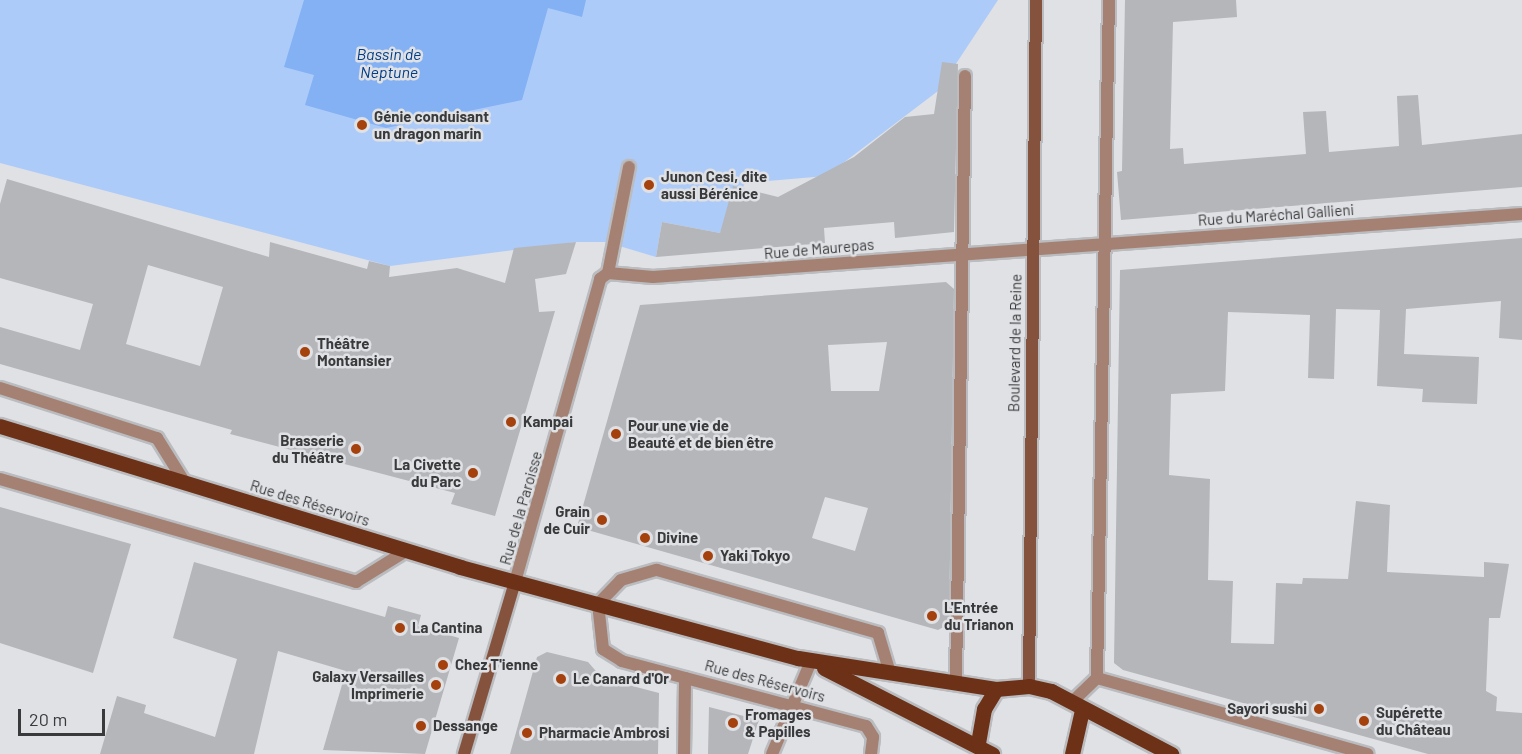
<!DOCTYPE html>
<meta charset="utf-8">
<style>
body{margin:0}
#map{position:relative;width:1522px;height:754px;overflow:hidden;background:#dfe1e4;font-family:Barlow,sans-serif}
div>[style]{position:absolute}
[style*='--x']{left:calc(var(--x)*1px);top:calc(var(--y)*1px);width:calc(var(--w)*1px);rotate:calc(var(--a)*1deg)}
.green>*{inset:0;background:#adcbf9}
.water>*{inset:0;background:#83b1f4}
.building>*{inset:0;background:#b4b6b9}
.roads{filter:drop-shadow(2px 0 #babcbf) drop-shadow(-2px 0 #babcbf) drop-shadow(0 2px #babcbf) drop-shadow(0 -2px #babcbf)}
.lane>*{height:12px;margin:-6px;padding:0 6px;transform-origin:6px;border-radius:6px;background:#a58173}
.street>*{height:12px;margin:-6px;padding:0 6px;transform-origin:6px;border-radius:6px;background:#a58173}
.secondary>*{height:12px;margin:-6px;padding:0 6px;transform-origin:6px;border-radius:6px;background:#85523e}
.primary>*{height:15px;margin:-7.5px;padding:0 7.5px;transform-origin:7.5px;border-radius:7.5px;background:#6c3117}
.dots>*{width:16px;height:16px;translate:-50% -50%;box-sizing:border-box;border:3px solid #dfe1e4;border-radius:50%}
span{translate:-50% -50%;white-space:nowrap;text-align:center;line-height:1.15;-webkit-text-stroke:5px #dfe1e4;paint-order:stroke}
.poi-label{font-size:15px;color:#393a3b;font-weight:700}
.left{translate:0 -50%;text-align:left}
.right{translate:-100% -50%;text-align:right}
.street-label{font-size:15px;color:#393a3b}
.water-label{font-size:16px;color:#003c88;font-style:italic}
.scale{position:absolute;left:18px;top:709px;width:87px;height:27px;box-sizing:border-box;border:3px solid #393a3b;border-top:0;padding-left:8px;font-size:18px;line-height:21px;white-space:nowrap;color:#393a3b;-webkit-text-stroke:4px #dfe1e4;paint-order:stroke}
</style>
<div id="map">
<div class="green">
<i style="clip-path:polygon(0 0,998px 0,938px 91px,826px 176px,745px 183px,720px 233px,662px 222px,656px 257px,606px 242px,576px 242px,390px 266px,0 163px)"></i>
</div>
<div class="water">
<i style="clip-path:polygon(304px 0,586px 0,582px 17px,548px 8px,522px 100px,386px 128px,305px 105px,314px 75px,284px 67px)"></i>
</div>
<div class="building">
<i style="clip-path:polygon(1125px 0,1236px 0,1237px 17px,1173px 22px,1170px 149px,1183px 148px,1184px 164px,1306px 154px,1303px 112px,1326px 111px,1329px 152px,1399px 146px,1397px 96px,1418px 95px,1422px 145px,1522px 134px,1522px 187px,1121px 220px,1117px 172px,1122px 171px)"></i>
<i style="clip-path:polygon(942px 62px,958px 64px,954px 232px,895px 238px,894px 222px,824px 228px,825px 243px,656px 257px,662px 222px,720px 233px,733px 186px,778px 197px,854px 157px,905px 117px,934px 114px)"></i>
<i style="clip-path:polygon(evenodd,7px 179px,269px 257px,270px 242px,367px 269px,369px 261px,390px 266px,389px 277px,457px 268px,505px 283px,514px 248px,576px 242px,566px 274px,535px 279px,539px 312px,555px 311px,495px 516px,451px 504px,455px 493px,230px 434px,232px 430px,0 364px,0 327px,80px 350px,93px 304px,0 278px,0 204px,7px 179px,148px 265px,223px 287px,200px 366px,126px 344px,148px 265px)"></i>
<i style="clip-path:polygon(1522px 238px,1522px 340px,1499px 338px,1501px 301px,1406px 309px,1404px 354px,1479px 357px,1477px 404px,1422px 402px,1423px 389px,1377px 386px,1380px 310px,1336px 309px,1334px 379px,1308px 378px,1310px 315px,1228px 312px,1225px 391px,1171px 394px,1169px 475px,1210px 479px,1208px 580px,1233px 581px,1231px 643px,1274px 644px,1276px 583px,1302px 584px,1303px 578px,1348px 579px,1356px 501px,1390px 505px,1387px 572px,1484px 577px,1484px 562px,1509px 564px,1500px 618px,1489px 618px,1486px 691px,1497px 697px,1496px 711px,1522px 713px,1522px 754px,1428px 754px,1123px 670px,1114px 663px,1120px 270px)"></i>
<i style="clip-path:polygon(evenodd,946px 282px,954px 289px,949px 624px,938px 630px,577px 527px,640px 305px,946px 282px,887px 342px,879px 391px,831px 391px,828px 345px,887px 342px,946px 282px,825px 497px,868px 508px,855px 551px,812px 538px,825px 497px)"></i>
<i style="clip-path:polygon(0 507px,131px 544px,93px 673px,0 643px)"></i>
<i style="clip-path:polygon(194px 562px,385px 617px,388px 606px,421px 615px,418px 626px,459px 638px,425px 754px,323px 750px,346px 671px,278px 651px,254px 754px,100px 754px,117px 696px,146px 705px,144px 713px,215px 737px,237px 659px,173px 638px)"></i>
<i style="clip-path:polygon(547px 652px,588px 662px,602px 678px,659px 693px,658px 754px,510px 754px,537px 657px)"></i>
<i style="clip-path:polygon(709px 707px,759px 720px,748px 754px,708px 754px)"></i>
</div>
<div class="roads">
<div class="lane">
<i style="--x:608;--y:273;--w:108;--a:-78.8"></i>
<i style="--x:0;--y:388;--w:165;--a:17.7"></i>
<i style="--x:157;--y:438;--w:53;--a:58.1"></i>
<i style="--x:0;--y:479;--w:371;--a:16.1"></i>
<i style="--x:356;--y:582;--w:59;--a:-31.8"></i>
<i style="--x:1097;--y:678;--w:281;--a:15.7"></i>
<i style="--x:871;--y:754;--w:17;--a:-83"></i>
<i style="--x:873;--y:737;--w:13;--a:-122"></i>
<i style="--x:866;--y:726;--w:253;--a:-165.1"></i>
<i style="--x:622;--y:661;--w:22;--a:-148"></i>
<i style="--x:603;--y:649;--w:45;--a:-96.3"></i>
<i style="--x:598;--y:604;--w:33;--a:-46"></i>
<i style="--x:621;--y:580;--w:37;--a:-16"></i>
<i style="--x:657;--y:570;--w:230;--a:15.9"></i>
<i style="--x:878;--y:633;--w:42;--a:73.3"></i>
</div>
<div class="street">
<i style="--x:515;--y:582;--w:315;--a:-74.3"></i>
<i style="--x:600;--y:279;--w:10;--a:-37"></i>
<i style="--x:608;--y:273;--w:45;--a:5.1"></i>
<i style="--x:653;--y:277;--w:871;--a:-4.15"></i>
<i style="--x:956;--y:683;--w:607;--a:-89.15"></i>
<i style="--x:1071;--y:703;--w:36;--a:-44"></i>
<i style="--x:1097;--y:678;--w:678;--a:-88.99"></i>
<i style="--x:684;--y:754;--w:76;--a:-89.2"></i>
<i style="--x:772;--y:754;--w:101;--a:-67.2"></i>
</div>
<div class="secondary">
<i style="--x:1029;--y:686;--w:686;--a:-89.42"></i>
<i style="--x:464;--y:754;--w:179;--a:-73.5"></i>
</div>
<div class="primary">
<i style="--x:0;--y:426;--w:481;--a:17"></i>
<i style="--x:460;--y:567;--w:350;--a:15.1"></i>
<i style="--x:798;--y:658;--w:200;--a:8.9"></i>
<i style="--x:996;--y:689;--w:33;--a:-5"></i>
<i style="--x:1029;--y:686;--w:23;--a:13"></i>
<i style="--x:1051;--y:691;--w:136;--a:27.7"></i>
<i style="--x:824;--y:668;--w:189;--a:27.1"></i>
<i style="--x:978;--y:743;--w:35;--a:-80"></i>
<i style="--x:984;--y:709;--w:23;--a:-59"></i>
<i style="--x:1072;--y:754;--w:45;--a:-77.2"></i>
</div>
</div>
<div class="dots">
<i style="left:362px;top:125px;background:#a5410d"></i>
<i style="left:649px;top:185px;background:#a5410d"></i>
<i style="left:305px;top:352px;background:#a5410d"></i>
<i style="left:511px;top:422px;background:#a5410d"></i>
<i style="left:616px;top:434px;background:#a5410d"></i>
<i style="left:356px;top:449px;background:#a5410d"></i>
<i style="left:473px;top:473px;background:#a5410d"></i>
<i style="left:602px;top:520px;background:#a5410d"></i>
<i style="left:645px;top:538px;background:#a5410d"></i>
<i style="left:708px;top:556px;background:#a5410d"></i>
<i style="left:932px;top:616px;background:#a5410d"></i>
<i style="left:400px;top:628px;background:#a5410d"></i>
<i style="left:443px;top:665px;background:#a5410d"></i>
<i style="left:561px;top:679px;background:#a5410d"></i>
<i style="left:436px;top:685px;background:#a5410d"></i>
<i style="left:1319px;top:709px;background:#a5410d"></i>
<i style="left:1364px;top:721px;background:#a5410d"></i>
<i style="left:733px;top:723px;background:#a5410d"></i>
<i style="left:421px;top:726px;background:#a5410d"></i>
<i style="left:527px;top:733px;background:#a5410d"></i>
</div>
<div class="poi-label">
<span class="left" style="left:374px;top:125px">Génie conduisant<br>un dragon marin</span>
<span class="left" style="left:661px;top:185px">Junon Cesi, dite<br>aussi Bérénice</span>
<span class="left" style="left:317px;top:352px">Théâtre<br>Montansier</span>
<span class="left" style="left:523px;top:422px">Kampai</span>
<span class="left" style="left:628px;top:434px">Pour une vie de<br>Beauté et de bien être</span>
<span class="right" style="left:344px;top:449px">Brasserie<br>du Théâtre</span>
<span class="right" style="left:461px;top:473px">La Civette<br>du Parc</span>
<span class="right" style="left:590px;top:520px">Grain<br>de Cuir</span>
<span class="left" style="left:657px;top:538px">Divine</span>
<span class="left" style="left:720px;top:556px">Yaki Tokyo</span>
<span class="left" style="left:944px;top:616px">L'Entrée<br>du Trianon</span>
<span class="left" style="left:412px;top:628px">La Cantina</span>
<span class="left" style="left:455px;top:665px">Chez T'ienne</span>
<span class="right" style="left:424px;top:685px">Galaxy Versailles<br>Imprimerie</span>
<span class="left" style="left:573px;top:679px">Le Canard d'Or</span>
<span class="right" style="left:1307px;top:709px">Sayori sushi</span>
<span class="left" style="left:1376px;top:721px">Supérette<br>du Château</span>
<span class="left" style="left:745px;top:723px">Fromages<br>&amp; Papilles</span>
<span class="left" style="left:433px;top:726px">Dessange</span>
<span class="left" style="left:539px;top:733px">Pharmacie Ambrosi</span>
</div>
<div class="street-label">
<span style="left:1276px;top:215px;rotate:-4deg">Rue du Maréchal Gallieni</span>
<span style="left:819px;top:249px;rotate:-5deg">Rue de Maurepas</span>
<span style="left:1015px;top:343px;rotate:-89deg">Boulevard de la Reine</span>
<span style="left:310px;top:503px;rotate:17deg">Rue des Réservoirs</span>
<span style="left:521px;top:508px;rotate:-74deg">Rue de la Paroisse</span>
<span style="left:765px;top:681px;rotate:15deg">Rue des Réservoirs</span>
</div>
<div class="water-label">
<span style="left:389px;top:63px">Bassin de<br>Neptune</span>
</div>
<div class="scale">20 m</div>
</div>
